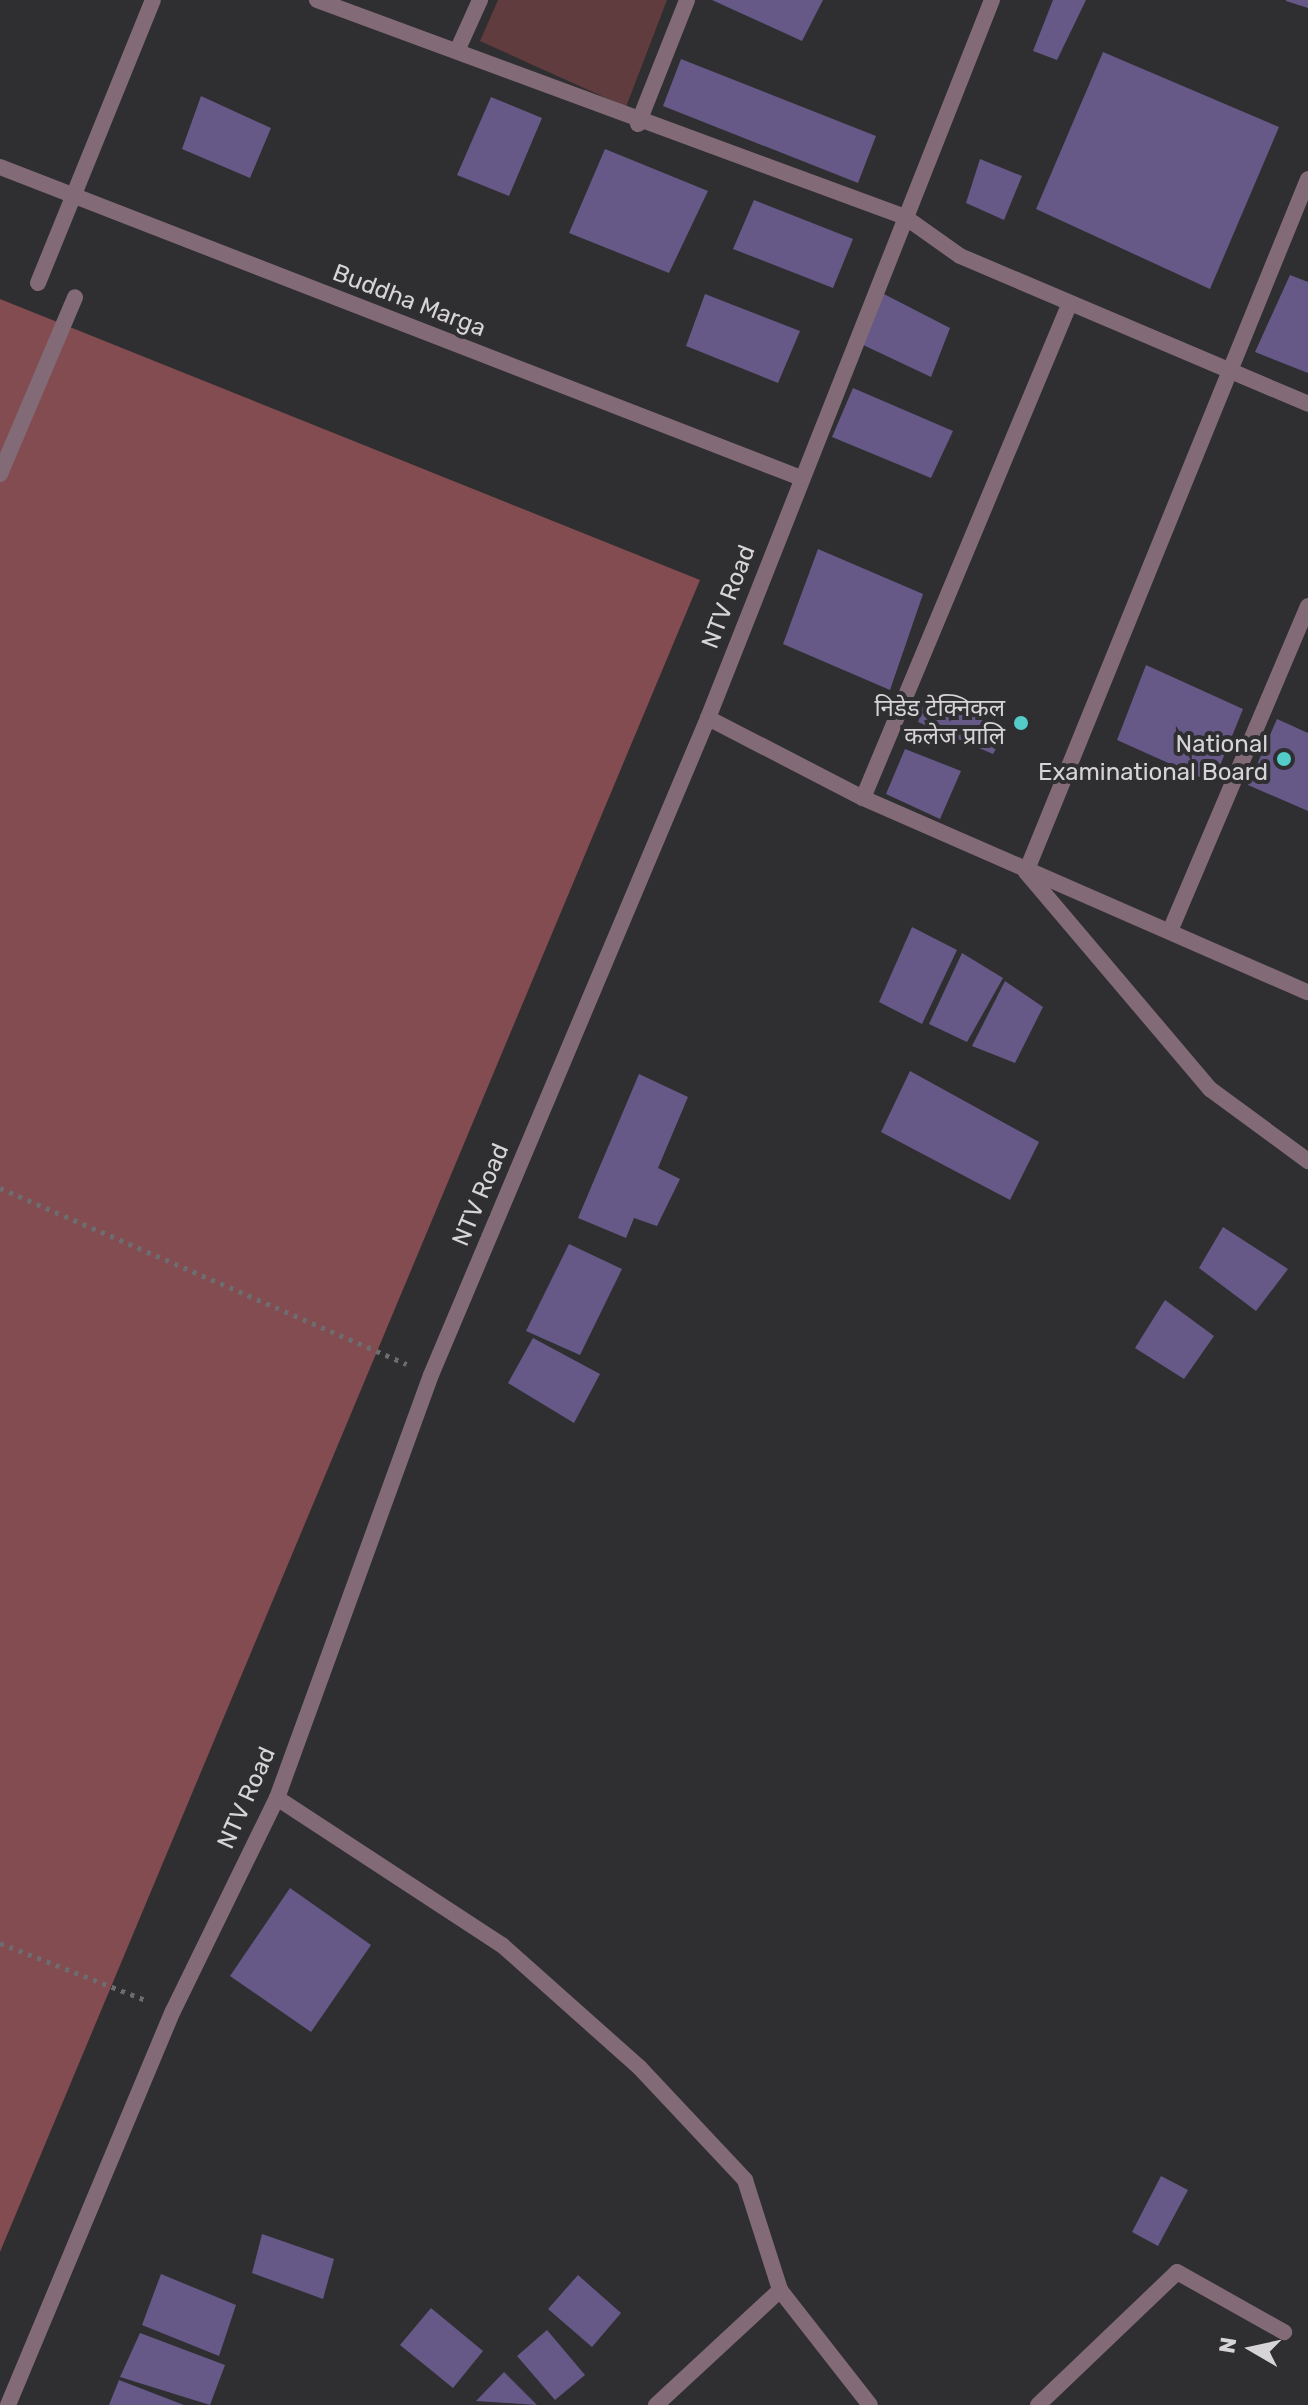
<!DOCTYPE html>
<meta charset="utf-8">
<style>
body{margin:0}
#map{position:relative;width:1308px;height:2405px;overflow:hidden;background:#2f2e30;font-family:Rubik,"Noto Sans Devanagari",sans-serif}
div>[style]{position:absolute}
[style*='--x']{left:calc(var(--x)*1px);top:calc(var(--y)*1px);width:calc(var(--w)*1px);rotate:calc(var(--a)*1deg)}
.green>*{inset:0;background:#603c3f}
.forest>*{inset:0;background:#824c51}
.building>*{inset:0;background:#665988}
.path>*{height:5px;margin-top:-2.5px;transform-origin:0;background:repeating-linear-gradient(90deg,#6d6c6e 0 4px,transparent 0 10px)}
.minor>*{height:16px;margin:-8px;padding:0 8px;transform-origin:8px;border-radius:8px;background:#826b76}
.dots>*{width:22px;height:22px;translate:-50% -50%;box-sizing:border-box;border:4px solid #2f2e30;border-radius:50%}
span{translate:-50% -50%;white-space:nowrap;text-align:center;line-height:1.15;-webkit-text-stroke:8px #2f2e30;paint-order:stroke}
.street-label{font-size:24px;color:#d6d4d6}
.poi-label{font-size:24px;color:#d6d4d6}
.right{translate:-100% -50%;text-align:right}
.north{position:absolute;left:1212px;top:2309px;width:80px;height:80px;-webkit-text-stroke:6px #2f2e30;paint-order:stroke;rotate:279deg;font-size:22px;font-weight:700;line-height:32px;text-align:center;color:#d6d4d6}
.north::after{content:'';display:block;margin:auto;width:28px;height:36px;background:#d6d4d6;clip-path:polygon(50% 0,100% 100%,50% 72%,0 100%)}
</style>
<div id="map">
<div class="green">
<i style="clip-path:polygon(498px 0,667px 0,626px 107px,480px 41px)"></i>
</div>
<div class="forest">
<i style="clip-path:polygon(0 299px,700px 580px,0 2252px)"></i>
</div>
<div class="building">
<i style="clip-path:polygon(712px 0,823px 0,802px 41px)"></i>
<i style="clip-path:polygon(1053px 0,1086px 0,1057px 60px,1033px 51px)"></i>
<i style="clip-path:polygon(1286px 0,1308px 0,1308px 8px,1286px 1px)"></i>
<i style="clip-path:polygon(1103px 52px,1279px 127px,1210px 289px,1036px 209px)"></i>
<i style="clip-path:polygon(681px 59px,876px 136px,858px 183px,663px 106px)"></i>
<i style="clip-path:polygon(201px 96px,271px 128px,250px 178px,182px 149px)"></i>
<i style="clip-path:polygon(491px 97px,542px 118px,509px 196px,457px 175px)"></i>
<i style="clip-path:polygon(605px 149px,708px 191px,669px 273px,569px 233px)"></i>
<i style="clip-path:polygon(980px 159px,1022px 176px,1004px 220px,966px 203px)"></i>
<i style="clip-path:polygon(754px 200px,853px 239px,833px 288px,733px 249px)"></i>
<i style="clip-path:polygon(1290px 275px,1308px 282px,1308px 373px,1255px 352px)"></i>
<i style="clip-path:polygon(880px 292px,950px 328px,931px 377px,859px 343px)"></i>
<i style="clip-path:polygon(705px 294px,800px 331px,778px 383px,686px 346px)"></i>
<i style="clip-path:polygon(853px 388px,953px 431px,931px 478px,832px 437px)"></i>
<i style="clip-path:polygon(818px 549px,923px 594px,890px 690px,783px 644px)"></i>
<i style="clip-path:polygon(1146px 665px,1243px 709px,1213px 783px,1117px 740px)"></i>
<i style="clip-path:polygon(926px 697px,1007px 729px,993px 754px,918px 722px)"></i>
<i style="clip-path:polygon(1277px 719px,1308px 733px,1308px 811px,1248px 785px)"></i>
<i style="clip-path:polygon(905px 749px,961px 771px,940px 819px,886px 794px)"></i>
<i style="clip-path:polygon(912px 927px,957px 950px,922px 1024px,879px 1002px)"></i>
<i style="clip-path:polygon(962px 953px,1003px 978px,967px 1042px,929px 1024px)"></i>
<i style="clip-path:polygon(1005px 981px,1043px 1007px,1015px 1063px,972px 1046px)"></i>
<i style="clip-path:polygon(910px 1071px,1039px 1142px,1010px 1200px,881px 1132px)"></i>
<i style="clip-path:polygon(639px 1074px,688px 1097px,658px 1168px,680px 1179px,657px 1226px,634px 1218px,626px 1238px,578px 1218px)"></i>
<i style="clip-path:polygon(1223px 1227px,1288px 1269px,1256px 1311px,1199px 1268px)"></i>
<i style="clip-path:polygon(569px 1244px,622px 1269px,580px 1355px,526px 1331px)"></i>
<i style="clip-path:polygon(1165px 1300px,1214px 1336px,1184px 1379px,1135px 1348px)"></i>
<i style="clip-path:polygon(533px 1338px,600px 1374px,574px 1423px,508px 1383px)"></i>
<i style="clip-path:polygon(290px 1888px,371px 1945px,311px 2032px,230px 1976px)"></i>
<i style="clip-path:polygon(1161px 2176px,1188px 2190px,1158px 2246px,1132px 2232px)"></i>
<i style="clip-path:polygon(262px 2234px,334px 2259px,323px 2299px,252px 2273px)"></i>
<i style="clip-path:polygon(161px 2274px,236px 2305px,219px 2356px,142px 2325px)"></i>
<i style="clip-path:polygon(578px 2275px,621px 2313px,592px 2347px,548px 2309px)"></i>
<i style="clip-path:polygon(431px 2308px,483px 2351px,453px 2388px,400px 2345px)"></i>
<i style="clip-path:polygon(547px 2330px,585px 2375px,555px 2400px,517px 2356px)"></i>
<i style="clip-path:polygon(140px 2333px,225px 2365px,210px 2405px,120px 2377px)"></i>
<i style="clip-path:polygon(504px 2372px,537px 2405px,476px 2401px)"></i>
<i style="clip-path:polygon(119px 2380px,184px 2405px,109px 2405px)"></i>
</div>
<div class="path">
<i style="--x:0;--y:1188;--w:443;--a:23.4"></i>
<i style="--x:0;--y:1943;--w:159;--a:21.4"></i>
</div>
<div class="minor">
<i style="--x:317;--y:0;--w:627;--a:20.26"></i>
<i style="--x:905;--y:217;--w:67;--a:35.3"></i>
<i style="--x:960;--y:256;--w:378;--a:23"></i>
<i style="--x:457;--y:51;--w:56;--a:-65.7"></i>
<i style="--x:638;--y:124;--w:133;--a:-68.4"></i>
<i style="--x:0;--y:167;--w:859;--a:21.22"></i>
<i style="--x:1308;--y:179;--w:748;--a:112.14"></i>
<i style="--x:1026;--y:872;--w:285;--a:49.7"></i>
<i style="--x:1210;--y:1089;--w:122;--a:36.3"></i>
<i style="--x:38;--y:283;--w:305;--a:-67.9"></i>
<i style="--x:0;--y:474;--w:192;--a:-67"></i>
<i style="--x:708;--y:718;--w:174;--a:27.3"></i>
<i style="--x:863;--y:798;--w:485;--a:23.6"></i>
<i style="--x:863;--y:798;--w:534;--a:-67.32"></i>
<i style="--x:1170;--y:931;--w:353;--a:-67"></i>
<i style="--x:277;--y:1798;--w:269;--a:33.2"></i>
<i style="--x:502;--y:1945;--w:185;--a:41.7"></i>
<i style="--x:640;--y:2068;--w:154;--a:46.8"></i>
<i style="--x:745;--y:2180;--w:115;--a:72.3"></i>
<i style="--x:780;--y:2290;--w:146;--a:52"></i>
<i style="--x:8;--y:2405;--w:427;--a:-67.3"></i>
<i style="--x:173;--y:2011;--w:237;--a:-64"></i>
<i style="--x:277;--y:1798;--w:450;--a:-70"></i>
<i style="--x:431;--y:1375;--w:713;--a:-67.14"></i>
<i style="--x:708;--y:718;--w:772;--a:-68.42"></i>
<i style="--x:656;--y:2405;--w:169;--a:-42.8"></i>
<i style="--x:1038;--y:2405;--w:192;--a:-43.7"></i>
<i style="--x:1177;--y:2272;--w:123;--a:29.3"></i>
</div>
<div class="dots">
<i style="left:1021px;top:723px;background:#54cdc8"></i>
<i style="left:1284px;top:759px;background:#54cdc8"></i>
</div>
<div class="street-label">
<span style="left:409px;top:301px;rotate:21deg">Buddha Marga</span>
<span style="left:729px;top:597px;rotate:-69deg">NTV Road</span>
<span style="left:481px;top:1195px;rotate:-67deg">NTV Road</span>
<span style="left:247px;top:1798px;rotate:-66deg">NTV Road</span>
</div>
<div class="poi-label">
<span class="right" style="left:1005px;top:723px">निडेड टेक्निकल<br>कलेज प्रालि</span>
<span class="right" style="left:1268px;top:759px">National<br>Examinational Board</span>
</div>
<div class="north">N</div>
</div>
